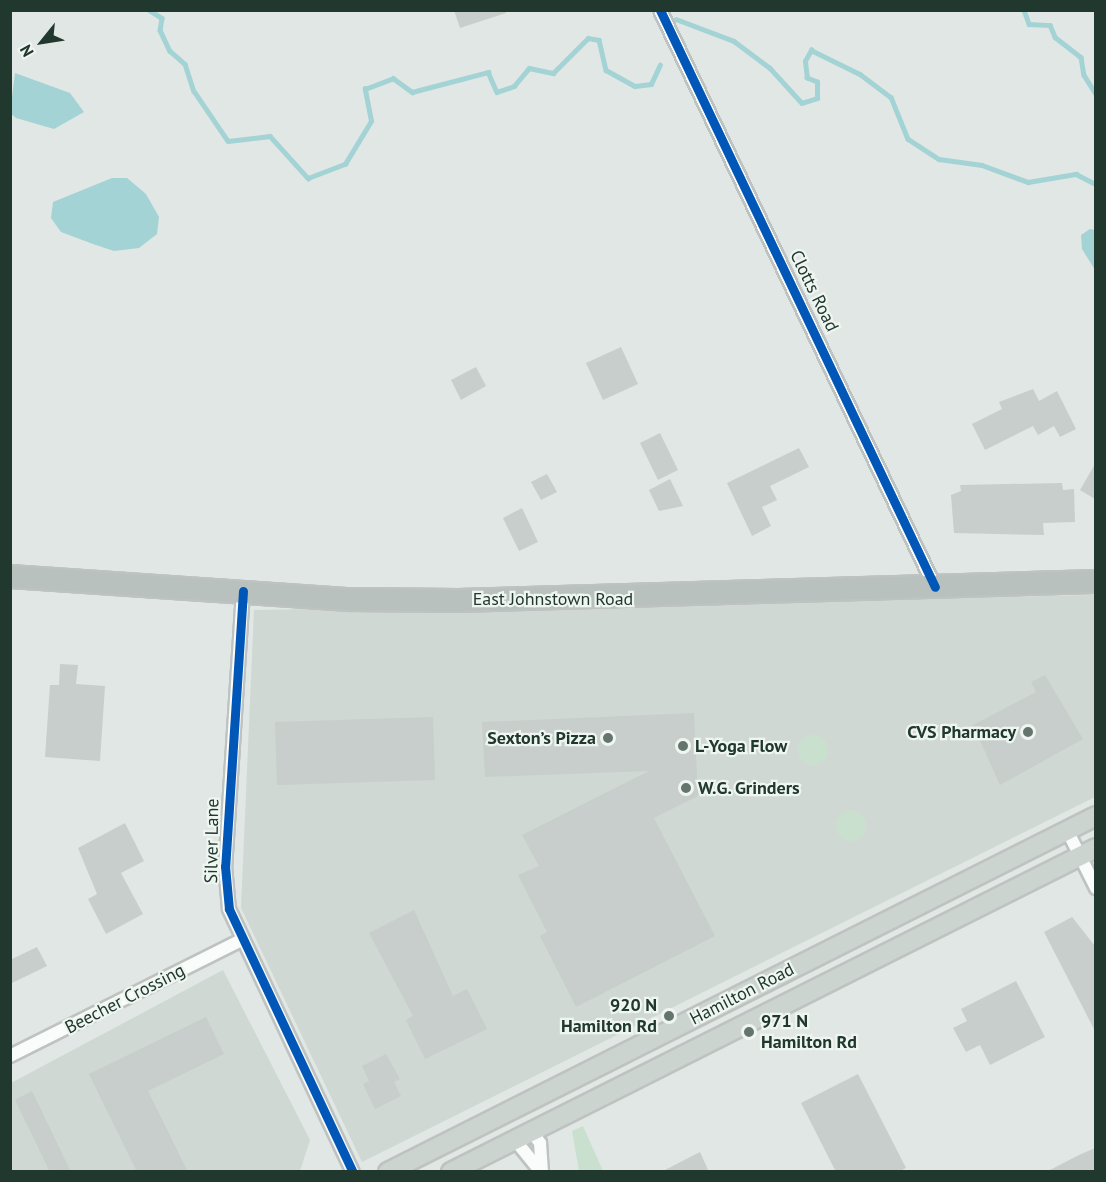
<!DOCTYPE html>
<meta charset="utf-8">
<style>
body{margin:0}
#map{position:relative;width:1106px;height:1182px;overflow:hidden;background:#e1e7e4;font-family:"PT Sans",sans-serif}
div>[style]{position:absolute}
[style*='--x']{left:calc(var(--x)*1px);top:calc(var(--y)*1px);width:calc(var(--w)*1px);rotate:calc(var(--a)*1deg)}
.built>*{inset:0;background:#cfd8d3}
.green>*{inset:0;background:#cae0cf}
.round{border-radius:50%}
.water>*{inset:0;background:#a3d3d4}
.stream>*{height:4.5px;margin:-2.25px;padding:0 2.25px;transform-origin:2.25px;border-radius:2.25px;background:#a3d3d4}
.building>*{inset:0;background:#c8cecb}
.roads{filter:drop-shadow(2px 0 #bec3c1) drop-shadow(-2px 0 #bec3c1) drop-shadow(0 2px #bec3c1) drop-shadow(0 -2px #bec3c1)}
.street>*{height:12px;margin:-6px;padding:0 6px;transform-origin:6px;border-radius:6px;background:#fafbfb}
.primary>*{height:18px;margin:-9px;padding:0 9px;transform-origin:9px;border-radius:9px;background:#ccd4d0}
.highway>*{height:21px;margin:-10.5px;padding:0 10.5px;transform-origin:10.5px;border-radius:10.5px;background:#b9c1be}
.cycleway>*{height:9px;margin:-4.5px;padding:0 4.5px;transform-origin:4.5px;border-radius:4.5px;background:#0057b8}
.dots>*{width:16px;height:16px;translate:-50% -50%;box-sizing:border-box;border:3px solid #eff6f1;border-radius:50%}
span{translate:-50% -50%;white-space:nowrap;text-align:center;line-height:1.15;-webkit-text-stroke:4.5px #eff6f1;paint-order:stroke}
.street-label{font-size:18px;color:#21382f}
.poi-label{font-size:18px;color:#21382f;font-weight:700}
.right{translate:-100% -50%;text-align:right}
.left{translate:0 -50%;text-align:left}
.frame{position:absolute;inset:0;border:12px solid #21382f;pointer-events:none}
.north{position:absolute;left:12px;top:12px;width:60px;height:60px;-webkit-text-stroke:4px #eff6f1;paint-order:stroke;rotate:240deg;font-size:16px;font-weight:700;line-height:24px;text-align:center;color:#21382f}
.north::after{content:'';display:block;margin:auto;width:21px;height:27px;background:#21382f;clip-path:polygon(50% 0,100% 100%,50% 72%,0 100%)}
</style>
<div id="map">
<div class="built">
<i style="clip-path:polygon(1095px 595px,1095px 797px,362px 1162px,241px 908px,254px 610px)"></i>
<i style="clip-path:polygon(223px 970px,310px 1140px,300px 1171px,11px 1172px,11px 1083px)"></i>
</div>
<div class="green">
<i class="round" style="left:798px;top:735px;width:30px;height:30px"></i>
<i class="round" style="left:836px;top:811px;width:30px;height:30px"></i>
<i style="clip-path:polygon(583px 1126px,603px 1171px,579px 1171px,572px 1131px)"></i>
</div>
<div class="water">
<i style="clip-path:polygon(15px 73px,70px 93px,84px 112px,54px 129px,16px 118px,10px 113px)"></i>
<i style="clip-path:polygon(112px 178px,127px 178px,146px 194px,159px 217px,157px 234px,139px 248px,114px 251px,93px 244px,61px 232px,51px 218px,53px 202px)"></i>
<i style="clip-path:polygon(1090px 229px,1095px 230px,1095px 270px,1082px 249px,1081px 235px)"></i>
</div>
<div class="stream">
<i style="--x:149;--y:10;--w:15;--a:32"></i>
<i style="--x:162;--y:18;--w:12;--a:99"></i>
<i style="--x:160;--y:30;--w:23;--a:65"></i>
<i style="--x:170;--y:51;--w:20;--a:41"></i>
<i style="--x:185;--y:64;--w:28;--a:72"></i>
<i style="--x:194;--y:91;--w:60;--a:55.8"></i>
<i style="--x:228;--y:141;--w:42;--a:-6.8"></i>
<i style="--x:270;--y:136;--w:57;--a:47.9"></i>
<i style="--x:308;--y:178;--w:40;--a:-21"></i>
<i style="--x:345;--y:164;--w:50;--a:-58.8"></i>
<i style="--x:371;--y:121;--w:33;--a:-101"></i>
<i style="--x:365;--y:89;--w:30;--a:-21"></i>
<i style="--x:393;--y:78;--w:24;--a:36"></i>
<i style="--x:412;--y:92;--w:79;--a:-14.7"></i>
<i style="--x:488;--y:72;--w:22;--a:66"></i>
<i style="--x:497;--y:92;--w:18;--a:-19"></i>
<i style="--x:514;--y:86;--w:23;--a:-50"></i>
<i style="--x:529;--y:68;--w:25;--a:12"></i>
<i style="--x:553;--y:73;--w:49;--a:-45"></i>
<i style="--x:588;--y:38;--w:11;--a:10"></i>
<i style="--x:599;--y:40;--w:31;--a:77"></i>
<i style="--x:606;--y:70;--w:33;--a:29"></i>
<i style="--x:635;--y:86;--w:16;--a:-7"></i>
<i style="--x:651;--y:84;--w:21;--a:-65"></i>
<i style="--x:1024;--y:10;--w:15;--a:70"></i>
<i style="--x:1029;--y:24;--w:21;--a:3"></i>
<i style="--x:1050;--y:25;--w:13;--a:67"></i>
<i style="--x:1055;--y:37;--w:33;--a:38"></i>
<i style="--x:1081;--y:57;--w:18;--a:81"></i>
<i style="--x:1084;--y:75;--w:22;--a:58"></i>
<i style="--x:676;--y:19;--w:62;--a:20.8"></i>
<i style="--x:734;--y:41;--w:45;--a:36.9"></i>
<i style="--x:770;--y:68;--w:47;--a:47.6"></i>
<i style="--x:802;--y:103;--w:16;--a:-18"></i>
<i style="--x:817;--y:98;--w:16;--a:-90"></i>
<i style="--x:817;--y:82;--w:11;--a:-158"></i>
<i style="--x:807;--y:78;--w:17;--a:-97"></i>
<i style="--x:805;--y:61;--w:13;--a:-61"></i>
<i style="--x:811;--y:50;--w:55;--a:26.1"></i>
<i style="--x:860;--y:74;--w:39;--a:37"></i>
<i style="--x:891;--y:97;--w:45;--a:68"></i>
<i style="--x:908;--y:139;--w:37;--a:33"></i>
<i style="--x:939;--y:159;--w:43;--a:7.9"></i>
<i style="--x:982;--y:165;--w:49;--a:20.3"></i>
<i style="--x:1028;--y:182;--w:49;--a:-9.5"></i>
<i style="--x:1076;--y:174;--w:22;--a:27"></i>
</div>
<div class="building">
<i style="clip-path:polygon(454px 10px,506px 10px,506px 13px,460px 28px)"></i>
<i style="clip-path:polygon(621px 347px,638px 384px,603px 400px,586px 363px)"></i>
<i style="clip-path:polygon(476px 367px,486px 386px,461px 400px,451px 380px)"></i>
<i style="clip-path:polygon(1033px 389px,1039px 401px,1057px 391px,1076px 429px,1060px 437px,1054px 426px,1038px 435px,1033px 426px,985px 450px,972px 424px,1002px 409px,999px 402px)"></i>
<i style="clip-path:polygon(660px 433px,678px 470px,658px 480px,640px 443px)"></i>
<i style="clip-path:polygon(799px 448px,809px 467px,770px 486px,777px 500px,762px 507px,771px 526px,752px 536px,727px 483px)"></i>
<i style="clip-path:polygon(1095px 464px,1095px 499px,1080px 490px)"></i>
<i style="clip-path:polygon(547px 474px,557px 492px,541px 500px,531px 482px)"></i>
<i style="clip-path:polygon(670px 479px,683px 506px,659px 511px,649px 490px)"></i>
<i style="clip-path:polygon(1062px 483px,1063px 490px,1074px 489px,1075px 522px,1043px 523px,1044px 535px,954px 533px,951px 495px,961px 491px,960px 485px)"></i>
<i style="clip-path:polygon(522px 508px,538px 542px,519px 551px,503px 518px)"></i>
<i style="clip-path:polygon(60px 664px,78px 665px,76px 684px,105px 686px,100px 761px,45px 757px,50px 685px,59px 685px)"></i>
<i style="clip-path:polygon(1045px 675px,1083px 739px,1000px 785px,973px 725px,1036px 692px,1031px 682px)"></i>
<i style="clip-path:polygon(694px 713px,698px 796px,654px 818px,715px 936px,576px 1007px,540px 936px,547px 932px,518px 875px,539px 866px,522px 835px,649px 771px,485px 777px,482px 722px)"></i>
<i style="clip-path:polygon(433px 717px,435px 780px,277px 785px,275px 722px)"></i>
<i style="clip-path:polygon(125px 823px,144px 861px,121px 873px,143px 914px,106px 934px,88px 899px,97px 894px,78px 848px)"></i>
<i style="clip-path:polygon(414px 910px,453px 996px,467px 989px,487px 1029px,425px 1059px,406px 1020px,413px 1016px,369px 933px)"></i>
<i style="clip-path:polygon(1072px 917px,1095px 946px,1095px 1031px,1044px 932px)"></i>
<i style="clip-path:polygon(37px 947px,47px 966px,10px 984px,10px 960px)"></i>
<i style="clip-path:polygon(1016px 981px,1045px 1037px,990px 1065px,980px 1045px,966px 1052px,953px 1028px,967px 1021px,961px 1009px)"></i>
<i style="clip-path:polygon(206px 1017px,224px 1054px,148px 1091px,188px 1172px,137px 1172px,89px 1074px)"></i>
<i style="clip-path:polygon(386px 1054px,400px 1079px,394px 1082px,401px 1096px,375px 1109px,363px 1084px,369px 1081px,362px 1066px)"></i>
<i style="clip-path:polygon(858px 1074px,906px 1168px,898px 1172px,836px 1172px,801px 1103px)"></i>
<i style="clip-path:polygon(32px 1091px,71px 1172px,50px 1172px,15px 1100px)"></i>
<i style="clip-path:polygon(1095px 1148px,1095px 1172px,1046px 1172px,1079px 1155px)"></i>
<i style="clip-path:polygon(700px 1152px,709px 1172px,661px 1172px)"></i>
</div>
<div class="roads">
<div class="street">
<i style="--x:660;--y:10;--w:639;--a:64.52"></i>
<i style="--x:243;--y:591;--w:276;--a:93.7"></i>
<i style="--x:225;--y:866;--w:43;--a:84.7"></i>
<i style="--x:229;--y:909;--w:291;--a:64.8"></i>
<i style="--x:1067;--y:830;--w:65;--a:63.4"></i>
<i style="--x:10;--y:1056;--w:257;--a:-26.6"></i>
<i style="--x:532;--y:1132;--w:14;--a:54"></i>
<i style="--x:540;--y:1143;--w:29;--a:86"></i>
<i style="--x:515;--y:1140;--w:41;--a:50.9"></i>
</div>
<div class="primary">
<i style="--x:388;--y:1172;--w:792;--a:-26.69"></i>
<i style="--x:451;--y:1172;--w:722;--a:-26.67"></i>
</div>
<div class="highway">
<i style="--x:10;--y:576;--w:340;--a:3.9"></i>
<i style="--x:349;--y:599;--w:109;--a:0.5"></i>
<i style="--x:458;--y:600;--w:638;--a:-1.71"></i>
</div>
</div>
<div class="cycleway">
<i style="--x:660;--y:10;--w:639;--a:64.52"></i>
<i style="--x:243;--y:591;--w:276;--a:93.7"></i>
<i style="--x:225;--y:866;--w:43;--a:84.7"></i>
<i style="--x:229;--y:909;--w:291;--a:64.8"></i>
</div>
<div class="dots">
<i style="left:1028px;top:732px;background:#64756e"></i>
<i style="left:608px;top:738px;background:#64756e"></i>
<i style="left:683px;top:746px;background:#64756e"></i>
<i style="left:686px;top:788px;background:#64756e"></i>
<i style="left:669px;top:1016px;background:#64756e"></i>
<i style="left:749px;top:1032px;background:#64756e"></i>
</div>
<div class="street-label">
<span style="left:814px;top:291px;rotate:64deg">Clotts Road</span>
<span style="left:553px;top:599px">East Johnstown Road</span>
<span style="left:212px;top:841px;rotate:-89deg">Silver Lane</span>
<span style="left:742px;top:994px;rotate:-27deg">Hamilton Road</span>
<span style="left:125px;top:999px;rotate:-27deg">Beecher Crossing</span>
</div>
<div class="poi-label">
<span class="right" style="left:1016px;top:732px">CVS Pharmacy</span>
<span class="right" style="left:596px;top:738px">Sexton’s Pizza</span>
<span class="left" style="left:695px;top:746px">L-Yoga Flow</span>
<span class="left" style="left:698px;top:788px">W.G. Grinders</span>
<span class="right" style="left:657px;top:1016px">920 N<br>Hamilton Rd</span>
<span class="left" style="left:761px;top:1032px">971 N<br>Hamilton Rd</span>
</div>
<div class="frame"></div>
<div class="north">N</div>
</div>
